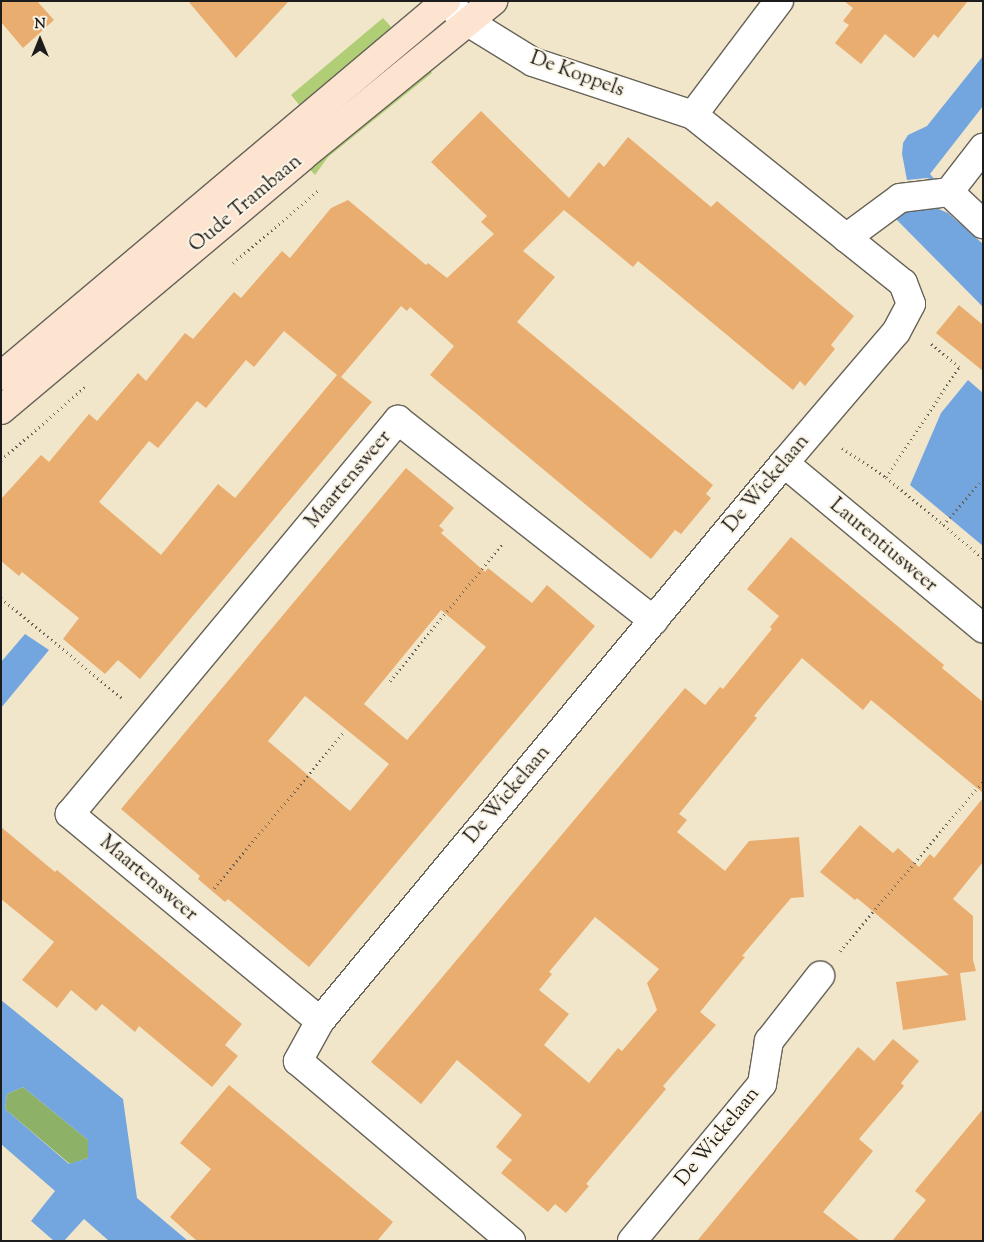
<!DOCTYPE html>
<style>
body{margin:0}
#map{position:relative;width:984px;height:1242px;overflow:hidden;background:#f2e6ca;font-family:"Sorts Mill Goudy",serif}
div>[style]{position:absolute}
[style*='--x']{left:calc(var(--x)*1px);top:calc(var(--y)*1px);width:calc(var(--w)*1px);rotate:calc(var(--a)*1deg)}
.green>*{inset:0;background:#b0ce76}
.forest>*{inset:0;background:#8cb167}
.water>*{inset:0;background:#73a6df}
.building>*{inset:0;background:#e8ad6f}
.path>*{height:3px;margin-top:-1.5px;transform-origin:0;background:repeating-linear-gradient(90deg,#676359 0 1px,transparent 0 5px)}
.roads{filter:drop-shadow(1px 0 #676359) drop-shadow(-1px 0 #676359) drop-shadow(0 1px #676359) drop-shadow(0 -1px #676359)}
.street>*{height:28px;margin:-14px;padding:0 14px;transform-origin:14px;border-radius:14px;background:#fff}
.secondary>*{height:28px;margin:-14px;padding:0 14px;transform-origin:14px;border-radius:14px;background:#fde4d1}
span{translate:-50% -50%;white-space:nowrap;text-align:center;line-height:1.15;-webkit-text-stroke:4px #fcf5e5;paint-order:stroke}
.street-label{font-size:20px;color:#1c1c1c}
.frame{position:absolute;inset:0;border:2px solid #1c1c1c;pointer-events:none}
.north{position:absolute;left:15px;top:15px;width:50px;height:50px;-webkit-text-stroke:4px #fcf5e5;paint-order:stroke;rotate:0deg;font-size:14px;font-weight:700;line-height:20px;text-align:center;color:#1c1c1c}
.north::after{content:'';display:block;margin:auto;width:18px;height:22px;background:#1c1c1c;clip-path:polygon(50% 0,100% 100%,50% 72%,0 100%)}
</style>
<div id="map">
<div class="green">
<i style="clip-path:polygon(383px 18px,393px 29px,301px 107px,291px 95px)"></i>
<i style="clip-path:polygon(427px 66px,432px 73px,328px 157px,315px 175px,306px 165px)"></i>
</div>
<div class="forest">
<i style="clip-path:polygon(23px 1087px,88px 1140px,88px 1158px,70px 1164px,5px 1109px,7px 1094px)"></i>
</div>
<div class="water">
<i style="clip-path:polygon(983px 56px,983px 106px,930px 174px,936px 181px,927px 178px,907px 180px,902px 154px,903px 143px,908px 135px,927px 126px)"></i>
<i style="clip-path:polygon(929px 205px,948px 213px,983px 244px,983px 307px,894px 217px,906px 210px)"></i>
<i style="clip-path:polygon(968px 380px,983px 393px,983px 546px,910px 485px,941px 413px)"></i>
<i style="clip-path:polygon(25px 634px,49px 650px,1px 708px,1px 662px)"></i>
<i style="clip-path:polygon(evenodd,1px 1000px,123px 1099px,137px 1198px,188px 1241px,109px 1241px,84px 1219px,64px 1241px,54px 1241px,31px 1221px,55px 1191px,1px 1144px,1px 1000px,23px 1087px,88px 1140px,88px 1158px,69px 1164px,5px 1109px,7px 1094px,23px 1087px)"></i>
</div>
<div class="building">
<i style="clip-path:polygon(1px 1px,37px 1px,54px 20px,23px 48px,1px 22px)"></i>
<i style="clip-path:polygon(188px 1px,289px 1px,236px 58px)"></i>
<i style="clip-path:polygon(844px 1px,968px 1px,938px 38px,934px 34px,914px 58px,885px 34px,861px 64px,835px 43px,849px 25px,843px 21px,853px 8px)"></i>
<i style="clip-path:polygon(evenodd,481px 111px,569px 198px,599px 162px,604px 167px,628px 137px,711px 207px,717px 201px,854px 316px,831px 345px,835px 349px,805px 386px,800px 381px,793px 390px,638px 261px,633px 267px,564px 210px,523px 251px,555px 277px,517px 322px,713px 485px,706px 494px,711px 498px,681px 534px,675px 530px,651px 559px,430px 375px,454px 346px,410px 307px,407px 311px,401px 306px,341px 377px,372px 402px,140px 679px,118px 660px,105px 674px,63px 639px,79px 618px,22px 572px,19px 576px,1px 561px,1px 499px,41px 455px,49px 462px,89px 414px,97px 421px,138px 373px,146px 381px,185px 333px,193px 339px,234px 292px,241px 298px,282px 251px,290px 258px,331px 208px,348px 200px,426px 265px,428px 263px,447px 278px,494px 234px,481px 222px,487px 216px,431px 162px,481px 111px,284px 331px,337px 375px,235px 498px,218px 484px,161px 555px,99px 502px,149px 441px,158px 448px,197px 401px,206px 408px,246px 360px,254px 367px,284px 331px)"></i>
<i style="clip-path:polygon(959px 305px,983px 325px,983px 371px,936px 333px)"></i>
<i style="clip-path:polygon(evenodd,406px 468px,454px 508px,439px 526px,444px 530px,441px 533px,485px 572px,488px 568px,532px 603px,547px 585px,595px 626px,309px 967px,228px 899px,225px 902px,198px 879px,200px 876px,121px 809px,406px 468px,441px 610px,486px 647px,407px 740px,364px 704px,441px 610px,406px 468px,305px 696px,389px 764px,350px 811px,268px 741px,305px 696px)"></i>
<i style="clip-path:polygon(evenodd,791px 537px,944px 665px,942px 668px,983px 702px,983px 793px,871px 700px,863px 710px,802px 658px,754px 716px,757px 718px,679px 814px,687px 820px,677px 832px,725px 871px,749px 841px,799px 837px,804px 897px,791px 898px,742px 956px,745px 957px,700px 1012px,716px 1025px,663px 1086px,666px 1089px,586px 1184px,589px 1186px,566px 1213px,555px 1204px,548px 1212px,501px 1173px,512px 1160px,496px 1147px,522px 1115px,457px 1060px,421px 1104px,371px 1062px,685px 688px,705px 705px,720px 687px,723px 689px,772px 629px,770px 627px,779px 616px,747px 589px,791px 537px,595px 917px,659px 969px,647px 983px,657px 1010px,622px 1051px,618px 1048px,589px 1083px,544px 1045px,569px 1014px,539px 990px,552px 974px,549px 972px,595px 917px)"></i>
<i style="clip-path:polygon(983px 798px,983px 862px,953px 899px,973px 916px,973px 960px,976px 971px,960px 973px,966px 1020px,903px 1030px,896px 982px,949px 975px,857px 898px,855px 900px,820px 872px,860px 825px,893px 853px,898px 848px,919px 867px,930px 854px,934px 858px)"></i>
<i style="clip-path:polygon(1px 827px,55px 872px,57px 870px,242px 1024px,225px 1045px,238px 1056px,212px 1087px,139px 1026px,135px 1032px,102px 1004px,96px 1011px,71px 990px,57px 1008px,22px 980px,54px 942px,1px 899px)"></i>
<i style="clip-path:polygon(893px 1039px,919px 1061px,901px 1083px,904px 1086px,859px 1139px,873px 1151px,823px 1212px,860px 1241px,697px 1241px,858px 1047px,874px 1061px)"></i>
<i style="clip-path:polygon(229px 1085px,393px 1222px,377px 1241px,197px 1241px,170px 1217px,211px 1169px,180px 1143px)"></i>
<i style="clip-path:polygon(983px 1109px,983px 1241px,892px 1241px,926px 1200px,915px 1191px)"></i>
</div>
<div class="path">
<i style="--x:233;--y:263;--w:114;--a:-40.4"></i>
<i style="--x:842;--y:448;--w:53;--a:33.4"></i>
<i style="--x:886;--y:477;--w:126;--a:39.9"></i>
<i style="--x:1;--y:460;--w:111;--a:-41"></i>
<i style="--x:886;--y:477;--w:132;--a:-56.4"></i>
<i style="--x:959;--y:367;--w:38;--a:-140"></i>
<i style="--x:943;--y:525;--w:61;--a:-49"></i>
<i style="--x:1;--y:598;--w:158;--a:39.6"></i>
<i style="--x:390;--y:681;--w:177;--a:-50.7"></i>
<i style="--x:214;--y:888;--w:202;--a:-50.2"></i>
<i style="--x:840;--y:951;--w:222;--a:-49.9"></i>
</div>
<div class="roads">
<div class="street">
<i style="--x:445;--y:1;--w:31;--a:42"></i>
<i style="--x:468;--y:22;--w:76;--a:31.6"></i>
<i style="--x:533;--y:62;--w:169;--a:18.3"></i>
<i style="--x:693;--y:115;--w:269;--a:38.7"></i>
<i style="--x:903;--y:283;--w:22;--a:69"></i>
<i style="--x:911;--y:304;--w:32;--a:118"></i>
<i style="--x:896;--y:332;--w:172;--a:130.5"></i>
<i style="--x:784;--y:463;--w:726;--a:129.74"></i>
<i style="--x:320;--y:1021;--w:46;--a:118.8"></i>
<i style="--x:298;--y:1061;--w:279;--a:40.2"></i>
<i style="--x:693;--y:115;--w:143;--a:-53"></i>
<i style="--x:949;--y:192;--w:56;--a:-52.3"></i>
<i style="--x:846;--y:238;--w:67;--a:-36.5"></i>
<i style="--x:900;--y:198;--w:49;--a:-7"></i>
<i style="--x:949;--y:192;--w:47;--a:43.3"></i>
<i style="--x:784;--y:463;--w:259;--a:39.7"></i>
<i style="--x:320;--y:1021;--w:325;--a:-140.4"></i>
<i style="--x:70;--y:814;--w:513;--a:-50.22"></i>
<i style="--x:398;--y:420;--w:325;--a:38.1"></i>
<i style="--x:632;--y:1241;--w:204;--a:-50.4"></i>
<i style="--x:762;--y:1084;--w:44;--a:-80.8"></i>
<i style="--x:769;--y:1041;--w:83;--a:-51.9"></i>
</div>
<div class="secondary">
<i style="--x:1;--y:376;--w:582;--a:-40.12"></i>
<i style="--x:1;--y:410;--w:393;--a:-40"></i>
<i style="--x:302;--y:157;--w:247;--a:-39.2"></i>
</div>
</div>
<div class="street-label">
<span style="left:577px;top:75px;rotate:20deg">De Koppels</span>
<span style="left:246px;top:204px;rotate:-40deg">Oude Trambaan</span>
<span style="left:349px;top:480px;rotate:-50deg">Maartensweer</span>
<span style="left:767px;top:484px;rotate:-50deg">De Wickelaan</span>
<span style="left:883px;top:546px;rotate:40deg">Laurentiusweer</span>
<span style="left:508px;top:795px;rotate:-50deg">De Wickelaan</span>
<span style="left:148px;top:879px;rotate:40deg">Maartensweer</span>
<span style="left:718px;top:1137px;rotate:-51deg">De Wickelaan</span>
</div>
<div class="frame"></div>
<div class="north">N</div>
</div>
